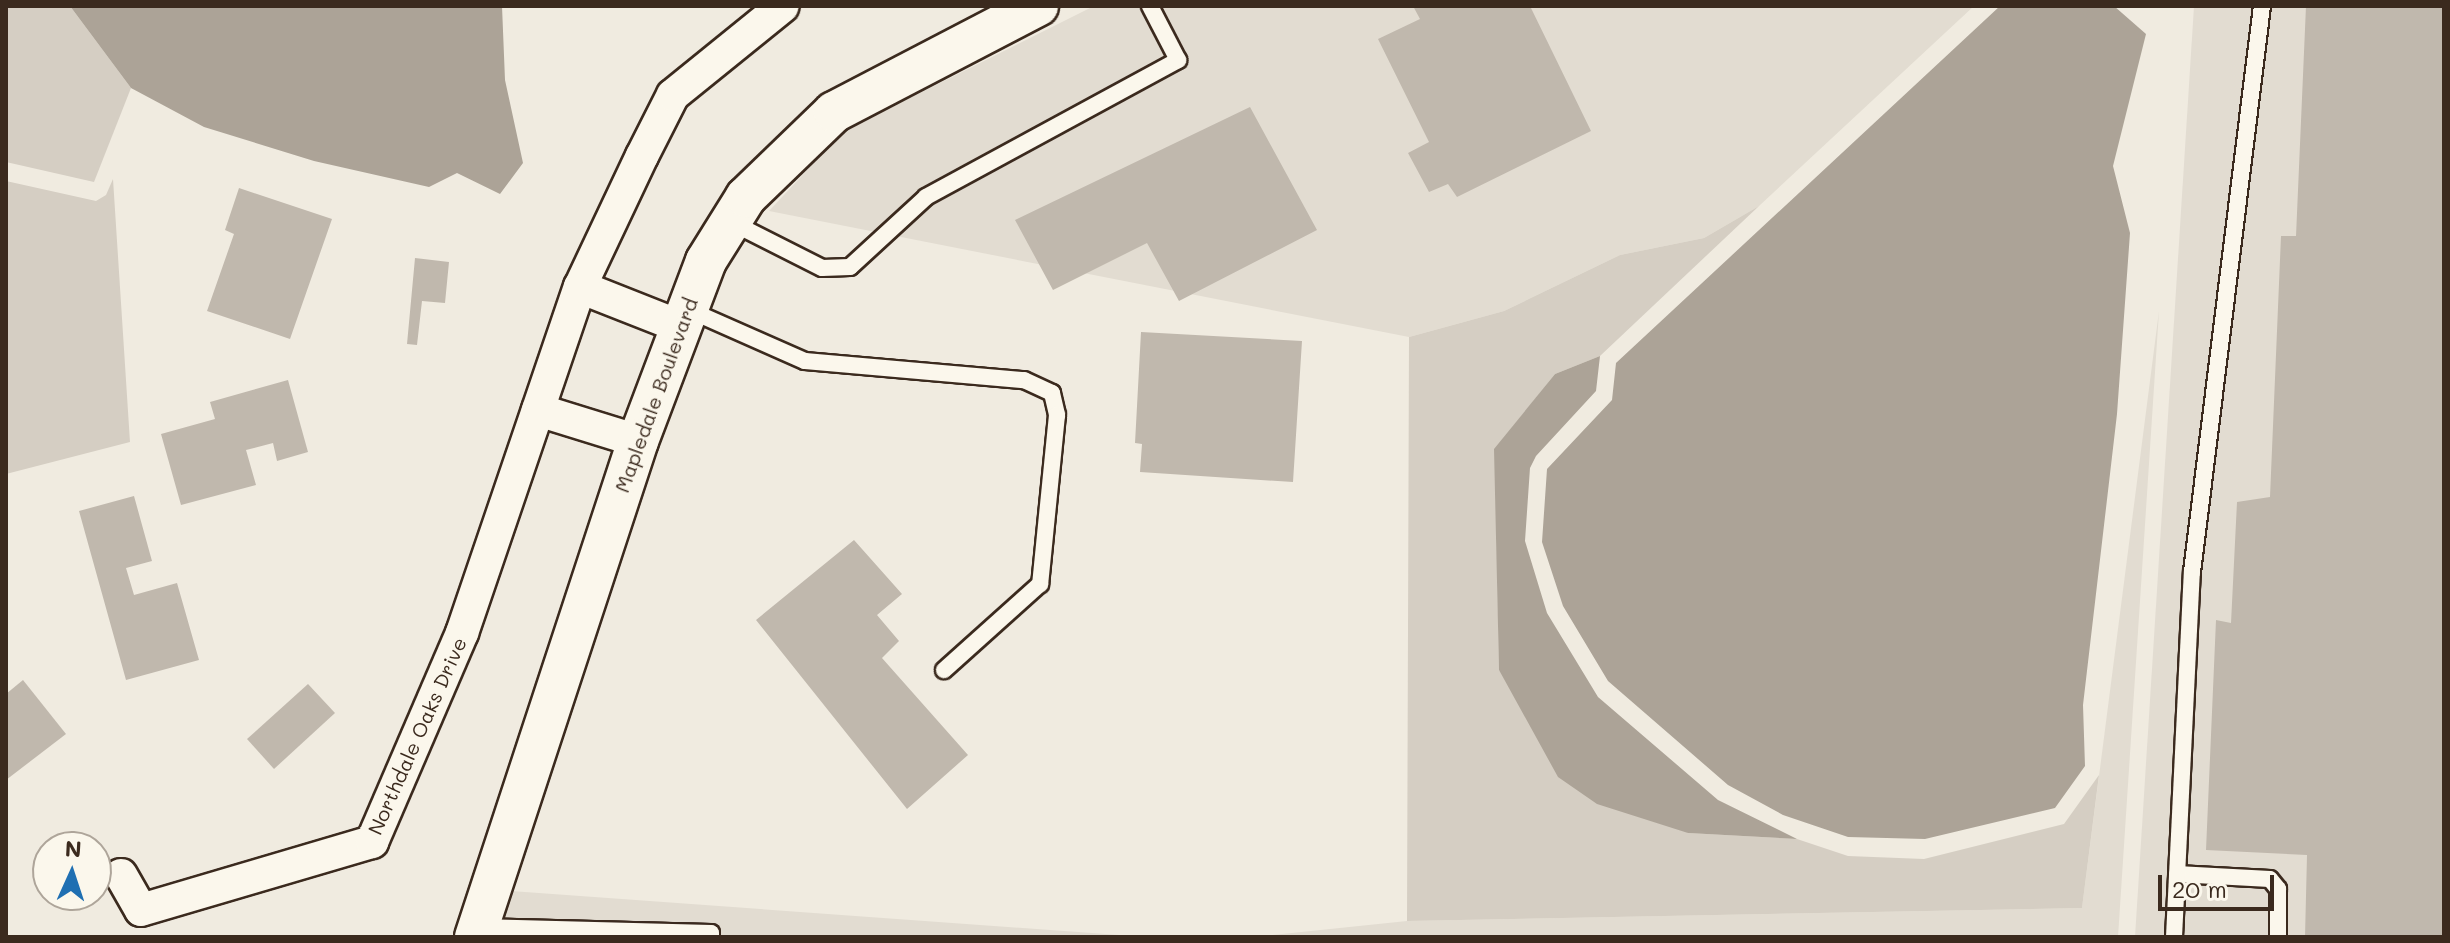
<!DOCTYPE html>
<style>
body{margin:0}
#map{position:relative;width:2450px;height:943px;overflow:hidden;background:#f0ebe0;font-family:Mali,sans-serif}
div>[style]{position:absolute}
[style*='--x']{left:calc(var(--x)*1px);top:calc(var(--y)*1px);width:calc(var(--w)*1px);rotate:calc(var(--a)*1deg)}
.built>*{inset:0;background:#e2dcd1}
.green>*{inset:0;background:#d5cec3}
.water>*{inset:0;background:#aca397}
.building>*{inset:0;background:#c0b8ad}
.roads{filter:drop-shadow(2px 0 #3b2a1e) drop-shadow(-2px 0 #3b2a1e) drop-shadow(0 2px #3b2a1e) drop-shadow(0 -2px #3b2a1e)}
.service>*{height:16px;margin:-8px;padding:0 8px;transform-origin:8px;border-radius:8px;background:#fbf7ec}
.minor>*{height:32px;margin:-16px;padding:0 16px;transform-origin:16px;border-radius:16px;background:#fbf7ec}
.tertiary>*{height:40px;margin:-20px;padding:0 20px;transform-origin:20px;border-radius:20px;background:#fbf7ec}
span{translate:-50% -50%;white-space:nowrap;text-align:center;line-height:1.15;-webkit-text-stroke:7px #fbf7ec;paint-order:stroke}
.street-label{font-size:20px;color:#3b2a1e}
.frame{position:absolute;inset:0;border:8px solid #3b2a1e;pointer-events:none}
.north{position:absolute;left:32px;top:831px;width:80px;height:80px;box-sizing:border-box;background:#fbf7ec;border:2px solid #aea59a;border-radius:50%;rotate:3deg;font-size:22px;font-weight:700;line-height:32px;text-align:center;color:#3b2a1e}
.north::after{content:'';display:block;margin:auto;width:28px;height:36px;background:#1f6fb2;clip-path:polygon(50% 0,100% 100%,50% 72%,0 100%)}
.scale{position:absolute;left:2158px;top:875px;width:116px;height:36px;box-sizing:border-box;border:4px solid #3b2a1e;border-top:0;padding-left:10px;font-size:24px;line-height:28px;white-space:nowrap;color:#3b2a1e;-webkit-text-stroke:6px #fbf7ec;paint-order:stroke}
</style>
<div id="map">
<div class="built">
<i style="clip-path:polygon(1094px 6px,1974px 6px,1759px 206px,1704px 238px,1620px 255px,1504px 311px,1409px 337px,769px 211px,844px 131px)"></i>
<i style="clip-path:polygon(2194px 6px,2444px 6px,2444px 937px,2135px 937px)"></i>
<i style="clip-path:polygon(2159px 311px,2118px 937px,1253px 937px,1407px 921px,2082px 908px)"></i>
<i style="clip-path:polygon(511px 891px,1147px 937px,496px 937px)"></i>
</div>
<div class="green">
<i style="clip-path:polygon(6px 6px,70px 6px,131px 88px,94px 182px,6px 162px)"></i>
<i style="clip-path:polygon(113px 179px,130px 442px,6px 474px,6px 181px,96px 201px,106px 195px)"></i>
<i style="clip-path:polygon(1759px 206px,1600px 356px,1555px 374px,1495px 449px,1499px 670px,1688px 833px,1797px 839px,1848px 856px,1924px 859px,2064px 824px,2099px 775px,2082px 908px,1407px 921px,1409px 337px,1504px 311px,1620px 255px,1704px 238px)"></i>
</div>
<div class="water">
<i style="clip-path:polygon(70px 6px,502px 6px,505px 80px,523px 163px,500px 194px,457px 173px,429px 187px,314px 161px,204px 127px,131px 88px)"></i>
<i style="clip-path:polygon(2000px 6px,2114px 6px,2146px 34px,2113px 166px,2130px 233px,2117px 414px,2083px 705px,2085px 766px,2055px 808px,1925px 839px,1848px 837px,1783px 815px,1728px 785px,1608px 681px,1563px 606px,1542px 542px,1547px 469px,1612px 400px,1616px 363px)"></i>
<i style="clip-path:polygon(1600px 356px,1596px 391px,1536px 456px,1530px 468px,1525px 541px,1547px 613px,1598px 697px,1718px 800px,1797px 839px,1688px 833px,1597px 804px,1558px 777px,1499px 670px,1494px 449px,1555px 374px)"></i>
</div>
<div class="building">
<i style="clip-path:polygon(1413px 6px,1530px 6px,1591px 131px,1457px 197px,1448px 184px,1429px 192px,1408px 153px,1429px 142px,1378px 39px,1420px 19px)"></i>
<i style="clip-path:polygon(2306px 6px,2444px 6px,2444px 937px,2305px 937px,2307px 855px,2206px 850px,2216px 620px,2231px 623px,2237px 502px,2270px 497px,2281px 236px,2296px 236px)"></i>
<i style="clip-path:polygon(1250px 107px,1317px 230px,1179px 301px,1147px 243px,1053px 290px,1015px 220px)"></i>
<i style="clip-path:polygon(239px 188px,332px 219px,290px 339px,207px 311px,234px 234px,225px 230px)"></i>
<i style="clip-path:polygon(415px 258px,449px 262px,445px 303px,422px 301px,417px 345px,407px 344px)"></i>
<i style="clip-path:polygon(1141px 332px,1302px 341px,1293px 482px,1140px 472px,1142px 444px,1135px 443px)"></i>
<i style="clip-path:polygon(288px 380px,308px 452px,277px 461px,273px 443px,246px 450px,256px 485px,181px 505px,161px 434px,215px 419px,210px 402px)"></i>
<i style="clip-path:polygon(134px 496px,152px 561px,126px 568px,134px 595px,177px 583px,199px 660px,126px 680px,79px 511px)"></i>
<i style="clip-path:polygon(854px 540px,902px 594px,877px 615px,899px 641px,882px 658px,968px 755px,907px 809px,756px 620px)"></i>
<i style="clip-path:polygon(23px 680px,66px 734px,6px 780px,6px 694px)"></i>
<i style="clip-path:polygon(308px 684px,335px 713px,274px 769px,247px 739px)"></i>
</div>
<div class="roads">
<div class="service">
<i style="--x:731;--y:222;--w:102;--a:26.8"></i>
<i style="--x:822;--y:268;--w:28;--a:-2"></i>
<i style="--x:850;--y:267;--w:103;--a:-42.6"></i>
<i style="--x:926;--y:197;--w:287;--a:-28.5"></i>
<i style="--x:1178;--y:60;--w:61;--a:-117.4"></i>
<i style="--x:687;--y:309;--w:129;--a:23.8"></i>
<i style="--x:805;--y:361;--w:220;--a:5"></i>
<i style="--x:1024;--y:380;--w:31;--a:25"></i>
<i style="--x:1052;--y:393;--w:23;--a:77"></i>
<i style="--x:1057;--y:415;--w:170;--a:95.7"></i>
<i style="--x:1040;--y:584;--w:129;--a:138.1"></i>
<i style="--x:2177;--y:874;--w:93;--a:3.1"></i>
<i style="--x:2270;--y:879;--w:13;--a:51"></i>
<i style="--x:2278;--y:889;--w:48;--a:90"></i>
<i style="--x:478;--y:927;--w:233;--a:1.5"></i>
<i style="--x:711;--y:933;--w:4;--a:90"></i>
<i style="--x:2174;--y:937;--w:365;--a:-87.2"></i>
<i style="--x:2192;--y:572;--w:570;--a:-82.95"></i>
</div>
<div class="minor">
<i style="--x:580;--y:287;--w:106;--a:21.5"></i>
<i style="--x:538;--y:410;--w:105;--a:17.2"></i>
<i style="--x:121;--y:875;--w:40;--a:60.3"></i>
<i style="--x:141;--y:910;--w:241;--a:-16.4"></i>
<i style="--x:372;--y:842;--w:228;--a:-66.7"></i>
<i style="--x:462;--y:633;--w:366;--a:-71.2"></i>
<i style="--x:580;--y:287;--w:145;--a:-64.7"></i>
<i style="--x:642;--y:156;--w:68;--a:-63.1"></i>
<i style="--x:673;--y:95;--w:141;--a:-39"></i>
</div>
<div class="tertiary">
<i style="--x:475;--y:937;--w:522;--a:-71.81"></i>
<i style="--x:638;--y:441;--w:192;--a:-69.3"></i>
<i style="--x:706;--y:261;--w:75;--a:-58"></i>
<i style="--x:746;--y:197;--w:122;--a:-44"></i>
<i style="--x:834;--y:112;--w:230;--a:-27.5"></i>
</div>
</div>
<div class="street-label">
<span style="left:656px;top:395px;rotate:-70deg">Mapledale Boulevard</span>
<span style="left:417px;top:736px;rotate:-66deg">Northdale Oaks Drive</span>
</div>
<div class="frame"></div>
<div class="north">N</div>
<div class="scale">20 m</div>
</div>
